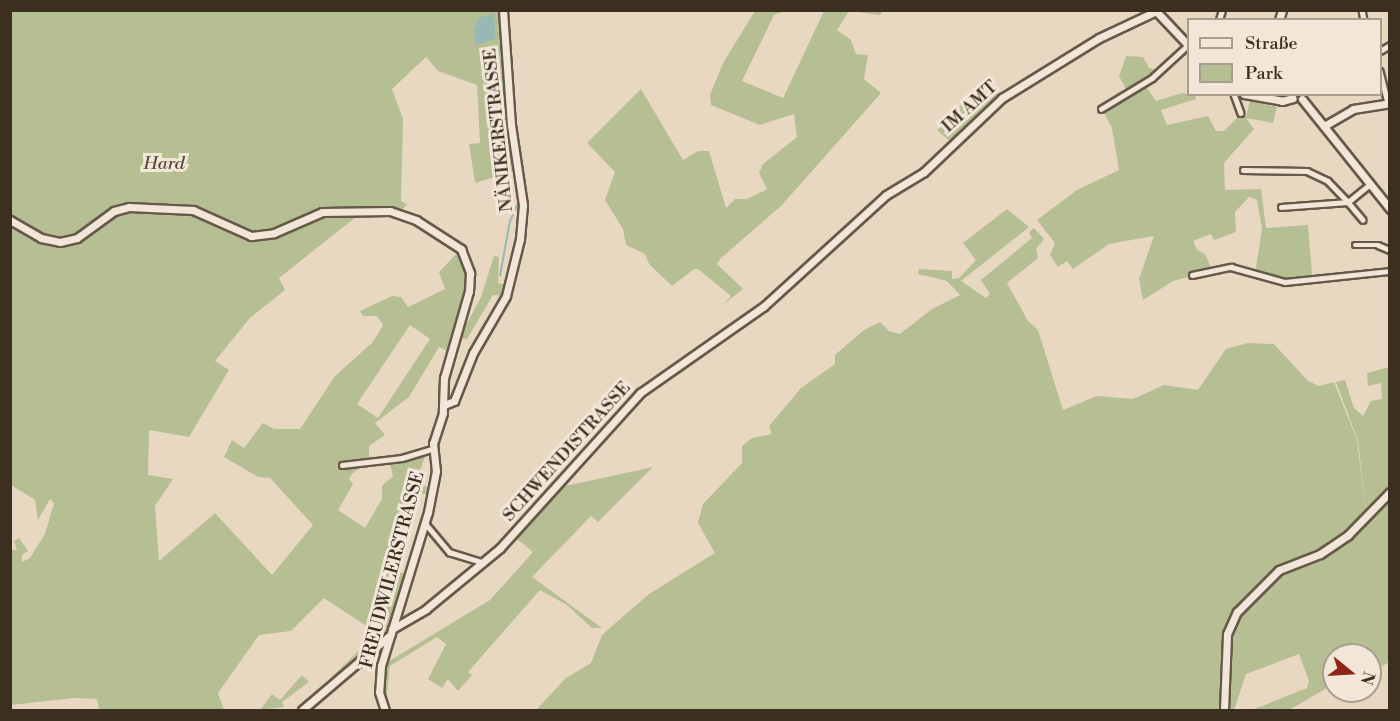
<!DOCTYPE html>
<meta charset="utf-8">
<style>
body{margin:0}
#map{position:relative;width:1400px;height:721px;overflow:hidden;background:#e9d8c1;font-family:"Libre Bodoni",serif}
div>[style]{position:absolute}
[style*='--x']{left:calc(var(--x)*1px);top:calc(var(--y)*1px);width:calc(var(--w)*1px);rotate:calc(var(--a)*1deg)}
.green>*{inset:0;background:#b6bf93}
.water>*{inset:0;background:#97b9b5}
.stream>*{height:1.5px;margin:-0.75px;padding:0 0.75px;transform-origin:0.75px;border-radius:0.75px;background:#97b9b5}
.roads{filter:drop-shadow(2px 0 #675948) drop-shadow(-2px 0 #675948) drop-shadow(0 2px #675948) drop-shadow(0 -2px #675948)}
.street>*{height:4.5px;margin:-2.25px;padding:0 2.25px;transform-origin:2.25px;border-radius:2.25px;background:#f1e6d7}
.secondary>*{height:7px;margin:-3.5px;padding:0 3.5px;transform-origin:3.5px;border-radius:3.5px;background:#f1e6d7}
span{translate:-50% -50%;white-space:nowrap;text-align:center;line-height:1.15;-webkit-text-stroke:6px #f1e6d7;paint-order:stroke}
.street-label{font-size:18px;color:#3c2f20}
.park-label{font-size:18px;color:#544c37;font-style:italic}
.frame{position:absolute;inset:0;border:12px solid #3c2f20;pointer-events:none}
.legend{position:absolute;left:1187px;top:18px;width:195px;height:78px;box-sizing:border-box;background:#f1e6d7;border:2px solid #a99d8e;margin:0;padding:8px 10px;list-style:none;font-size:18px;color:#3c2f20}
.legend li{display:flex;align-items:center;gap:12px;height:30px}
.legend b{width:30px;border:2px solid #a99d8e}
.north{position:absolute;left:1322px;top:643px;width:60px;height:60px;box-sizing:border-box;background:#f1e6d7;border:2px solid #a99d8e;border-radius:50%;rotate:108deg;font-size:16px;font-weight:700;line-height:24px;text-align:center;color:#3c2f20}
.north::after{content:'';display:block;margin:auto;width:21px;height:27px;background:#8f2418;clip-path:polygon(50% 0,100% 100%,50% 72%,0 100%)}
</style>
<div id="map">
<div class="green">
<i style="clip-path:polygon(evenodd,11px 11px,503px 11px,517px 170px,475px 183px,469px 144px,480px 143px,477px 85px,438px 71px,426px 57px,392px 89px,403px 119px,401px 201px,407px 204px,400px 213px,361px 213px,279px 278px,285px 290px,250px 318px,215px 361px,229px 370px,189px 437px,149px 430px,148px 475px,173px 479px,155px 506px,159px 561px,215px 513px,272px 575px,313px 525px,270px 478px,258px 477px,224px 457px,232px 440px,244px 448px,263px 423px,274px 429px,300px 429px,335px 376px,373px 342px,383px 325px,377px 316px,363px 316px,360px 311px,392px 296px,401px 297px,408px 307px,445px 289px,439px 272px,461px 249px,470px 281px,451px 353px,439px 347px,409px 397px,375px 423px,385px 435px,369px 446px,369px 460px,352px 474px,349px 479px,353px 484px,338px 510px,365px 528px,382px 499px,382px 486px,393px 476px,389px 460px,427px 451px,415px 484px,433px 488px,431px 495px,418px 493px,415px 505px,408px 505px,407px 512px,412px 513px,399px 530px,386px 568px,408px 575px,391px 628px,322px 696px,317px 691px,377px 633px,324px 598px,291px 631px,259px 635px,218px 693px,224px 710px,99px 710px,97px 699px,74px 698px,11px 705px,10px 544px,12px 550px,17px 550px,14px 541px,19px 538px,28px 551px,22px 555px,22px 562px,30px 558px,45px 534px,54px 503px,50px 499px,38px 520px,35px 500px,11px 485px,11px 11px,410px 325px,430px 339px,378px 418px,357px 404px,410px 325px)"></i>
<i style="clip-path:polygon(755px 11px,785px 11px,774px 15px,742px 81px,783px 98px,824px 11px,883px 11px,880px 15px,849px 11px,837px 30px,851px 40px,856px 54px,868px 55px,864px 79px,881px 93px,782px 205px,721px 258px,717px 264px,743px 289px,724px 304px,731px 296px,698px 269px,694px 269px,672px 286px,649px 264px,645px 254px,626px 245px,623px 229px,605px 200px,615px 172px,587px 143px,641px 89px,683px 160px,698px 151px,709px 151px,726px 208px,735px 199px,747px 199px,767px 189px,759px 173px,763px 164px,797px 137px,794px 114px,760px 125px,711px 105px,710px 95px,723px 63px)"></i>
<i style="clip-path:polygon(1126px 56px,1143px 57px,1149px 68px,1156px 70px,1145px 85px,1156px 101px,1182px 93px,1195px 95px,1196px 99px,1161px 110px,1167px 125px,1208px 116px,1216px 131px,1224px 131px,1242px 113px,1246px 117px,1250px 101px,1277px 107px,1273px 123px,1246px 118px,1254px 129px,1224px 163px,1225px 190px,1261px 189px,1266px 228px,1308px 225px,1312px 275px,1286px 280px,1255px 274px,1262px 229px,1257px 200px,1249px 197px,1235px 212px,1236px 232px,1214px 240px,1211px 234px,1193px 241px,1197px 250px,1205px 254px,1212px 270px,1173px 281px,1143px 300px,1139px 279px,1154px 236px,1109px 244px,1073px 269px,1067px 261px,1058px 267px,1050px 255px,1055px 243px,1037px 220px,1077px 190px,1119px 170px,1112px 128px,1102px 109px,1127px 91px,1119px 76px)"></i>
<i style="clip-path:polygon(987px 79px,1000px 97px,951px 142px,937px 130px)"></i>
<i style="clip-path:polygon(1007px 209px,1029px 227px,961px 281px,986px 298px,990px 294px,981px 280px,1032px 238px,1029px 232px,1034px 228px,1044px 239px,1036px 249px,1038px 258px,1007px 283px,1028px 321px,1038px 330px,1063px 410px,1097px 396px,1133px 399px,1164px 385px,1198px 390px,1226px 349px,1248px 343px,1274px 344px,1308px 381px,1319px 386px,1334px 382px,1357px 440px,1366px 511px,1358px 441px,1336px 382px,1345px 380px,1354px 408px,1363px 416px,1371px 401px,1382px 399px,1381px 383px,1368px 386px,1367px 373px,1389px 367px,1389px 662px,1370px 674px,1370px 655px,1334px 655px,1334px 684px,1289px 710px,1252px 710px,1307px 688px,1309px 681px,1299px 654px,1246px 674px,1234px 710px,536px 710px,566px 678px,591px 663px,602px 635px,612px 626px,649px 594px,715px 553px,698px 523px,703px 504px,742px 463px,742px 446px,752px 438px,772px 434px,769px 426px,801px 388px,835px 364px,835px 355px,864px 330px,880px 322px,889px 331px,900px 334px,932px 309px,960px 295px,947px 281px,918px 274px,919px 269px,952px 271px,952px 279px,959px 278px,976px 260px,963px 243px)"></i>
<i style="clip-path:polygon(494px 256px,499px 257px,498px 283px,510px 286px,506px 296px,493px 295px,467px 339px,459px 338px,481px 297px)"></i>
<i style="clip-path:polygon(653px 467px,598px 522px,591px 516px,532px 577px,602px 628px,592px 628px,567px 605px,540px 590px,468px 672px,472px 675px,458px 691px,448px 679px,442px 688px,428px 679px,446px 644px,437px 637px,390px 666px,385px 710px,378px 710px,382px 706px,381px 666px,490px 600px,533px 552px,512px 535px,556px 488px)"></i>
<i style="clip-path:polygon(302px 675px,309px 682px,282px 702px,284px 707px,260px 710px,272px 694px,280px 700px)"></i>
</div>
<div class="water">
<i style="clip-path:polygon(494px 13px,495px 38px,476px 46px,474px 31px,479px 18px)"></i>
</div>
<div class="stream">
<i style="--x:499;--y:10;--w:89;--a:86.1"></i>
<i style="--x:515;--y:116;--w:40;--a:84.3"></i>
<i style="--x:500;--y:276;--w:56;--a:-79.7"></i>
<i style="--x:510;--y:221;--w:21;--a:-65"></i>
</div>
<div class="roads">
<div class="street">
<i style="--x:1362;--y:10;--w:10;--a:79"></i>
<i style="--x:1219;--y:20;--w:10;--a:-73"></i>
<i style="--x:1380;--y:51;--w:12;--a:-31"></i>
<i style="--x:1380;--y:71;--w:33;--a:76"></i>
<i style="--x:1234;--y:94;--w:20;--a:70"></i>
<i style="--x:1101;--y:109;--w:60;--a:-31.3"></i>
<i style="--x:1152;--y:78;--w:49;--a:-42.5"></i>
<i style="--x:1243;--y:170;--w:64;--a:0.9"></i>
<i style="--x:1307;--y:171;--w:23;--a:25"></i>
<i style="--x:1328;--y:181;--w:29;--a:46"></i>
<i style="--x:1348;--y:202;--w:27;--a:-39"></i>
<i style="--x:1281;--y:207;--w:67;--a:-4.3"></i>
<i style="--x:1348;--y:202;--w:23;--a:50"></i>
<i style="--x:1355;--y:245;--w:23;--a:0"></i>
<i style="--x:1378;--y:245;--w:13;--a:23"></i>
<i style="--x:1192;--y:275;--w:40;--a:-12"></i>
<i style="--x:1231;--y:267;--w:56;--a:15.5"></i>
<i style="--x:1285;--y:282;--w:106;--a:-6"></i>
<i style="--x:342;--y:465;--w:60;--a:-6.7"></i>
<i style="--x:402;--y:458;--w:31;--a:-17"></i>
<i style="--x:425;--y:523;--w:38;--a:50"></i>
<i style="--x:449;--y:552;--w:34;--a:17"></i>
</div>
<div class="secondary">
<i style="--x:1155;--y:10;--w:48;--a:46.7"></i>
<i style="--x:1279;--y:20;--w:10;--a:-73"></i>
<i style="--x:1244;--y:94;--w:39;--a:10"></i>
<i style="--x:1282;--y:101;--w:11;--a:-15"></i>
<i style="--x:1302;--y:99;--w:141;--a:51.3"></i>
<i style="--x:1324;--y:126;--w:34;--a:-30"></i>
<i style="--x:1353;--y:109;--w:37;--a:-9"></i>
<i style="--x:10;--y:220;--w:36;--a:30"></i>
<i style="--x:41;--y:238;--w:19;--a:12"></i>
<i style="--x:60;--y:242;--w:17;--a:-13"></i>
<i style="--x:77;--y:238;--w:46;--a:-36.1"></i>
<i style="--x:114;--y:211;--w:16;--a:-15"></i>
<i style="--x:129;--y:207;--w:64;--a:2.7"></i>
<i style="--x:193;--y:210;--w:64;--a:24.1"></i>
<i style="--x:251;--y:236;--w:23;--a:-7"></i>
<i style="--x:274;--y:233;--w:52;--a:-23.6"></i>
<i style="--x:322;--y:212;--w:68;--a:-0.8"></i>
<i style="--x:390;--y:211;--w:28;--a:19"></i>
<i style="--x:416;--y:220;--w:54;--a:32.8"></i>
<i style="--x:461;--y:249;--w:26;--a:69"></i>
<i style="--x:470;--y:273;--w:18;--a:93"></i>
<i style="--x:469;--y:291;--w:91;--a:106"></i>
<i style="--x:444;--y:378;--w:35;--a:92"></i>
<i style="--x:443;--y:413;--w:32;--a:108"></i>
<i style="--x:433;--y:443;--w:28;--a:84"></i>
<i style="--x:436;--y:471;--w:42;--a:101"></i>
<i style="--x:428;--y:512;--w:161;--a:107"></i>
<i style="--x:381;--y:666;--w:26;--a:94"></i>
<i style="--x:379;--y:692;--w:19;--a:72"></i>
<i style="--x:444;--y:405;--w:11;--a:-22"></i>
<i style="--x:454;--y:401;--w:52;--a:-68.4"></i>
<i style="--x:473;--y:353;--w:66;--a:-59.9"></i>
<i style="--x:506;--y:296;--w:59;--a:-76.2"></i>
<i style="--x:520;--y:239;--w:34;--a:-85"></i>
<i style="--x:523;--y:205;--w:81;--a:-98.5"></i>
<i style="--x:511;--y:125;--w:115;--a:-94"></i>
<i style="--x:392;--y:629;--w:39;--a:-30"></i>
<i style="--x:426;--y:609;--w:96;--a:-39.5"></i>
<i style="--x:500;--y:548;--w:209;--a:-47.9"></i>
<i style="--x:640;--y:393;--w:150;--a:-35"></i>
<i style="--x:763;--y:307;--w:166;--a:-42.3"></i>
<i style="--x:886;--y:195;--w:44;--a:-31.2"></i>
<i style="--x:924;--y:172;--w:108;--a:-43.5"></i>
<i style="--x:1002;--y:98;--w:114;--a:-31.7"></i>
<i style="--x:1099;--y:38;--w:63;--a:-25.3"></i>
<i style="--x:302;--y:710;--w:116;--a:-40.4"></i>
<i style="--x:1224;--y:710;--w:76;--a:-87.7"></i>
<i style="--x:1227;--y:634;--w:24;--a:-66"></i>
<i style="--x:1237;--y:612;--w:59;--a:-45"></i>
<i style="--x:1279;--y:570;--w:44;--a:-21.3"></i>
<i style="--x:1320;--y:554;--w:34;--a:-34"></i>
<i style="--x:1348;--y:535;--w:60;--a:-45.7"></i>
</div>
</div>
<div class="street-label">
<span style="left:970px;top:107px;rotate:-42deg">IM AMT</span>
<span style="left:499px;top:130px;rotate:-96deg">NÄNIKERSTRASSE</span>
<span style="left:567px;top:452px;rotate:-48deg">SCHWENDISTRASSE</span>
<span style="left:393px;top:570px;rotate:-75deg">FREUDWILERSTRASSE</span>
</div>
<div class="park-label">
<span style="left:164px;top:164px">Hard</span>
</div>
<div class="frame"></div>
<ul class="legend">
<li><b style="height:8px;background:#f1e6d7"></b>Straße</li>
<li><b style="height:16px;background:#b6bf93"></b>Park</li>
</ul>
<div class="north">N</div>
</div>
